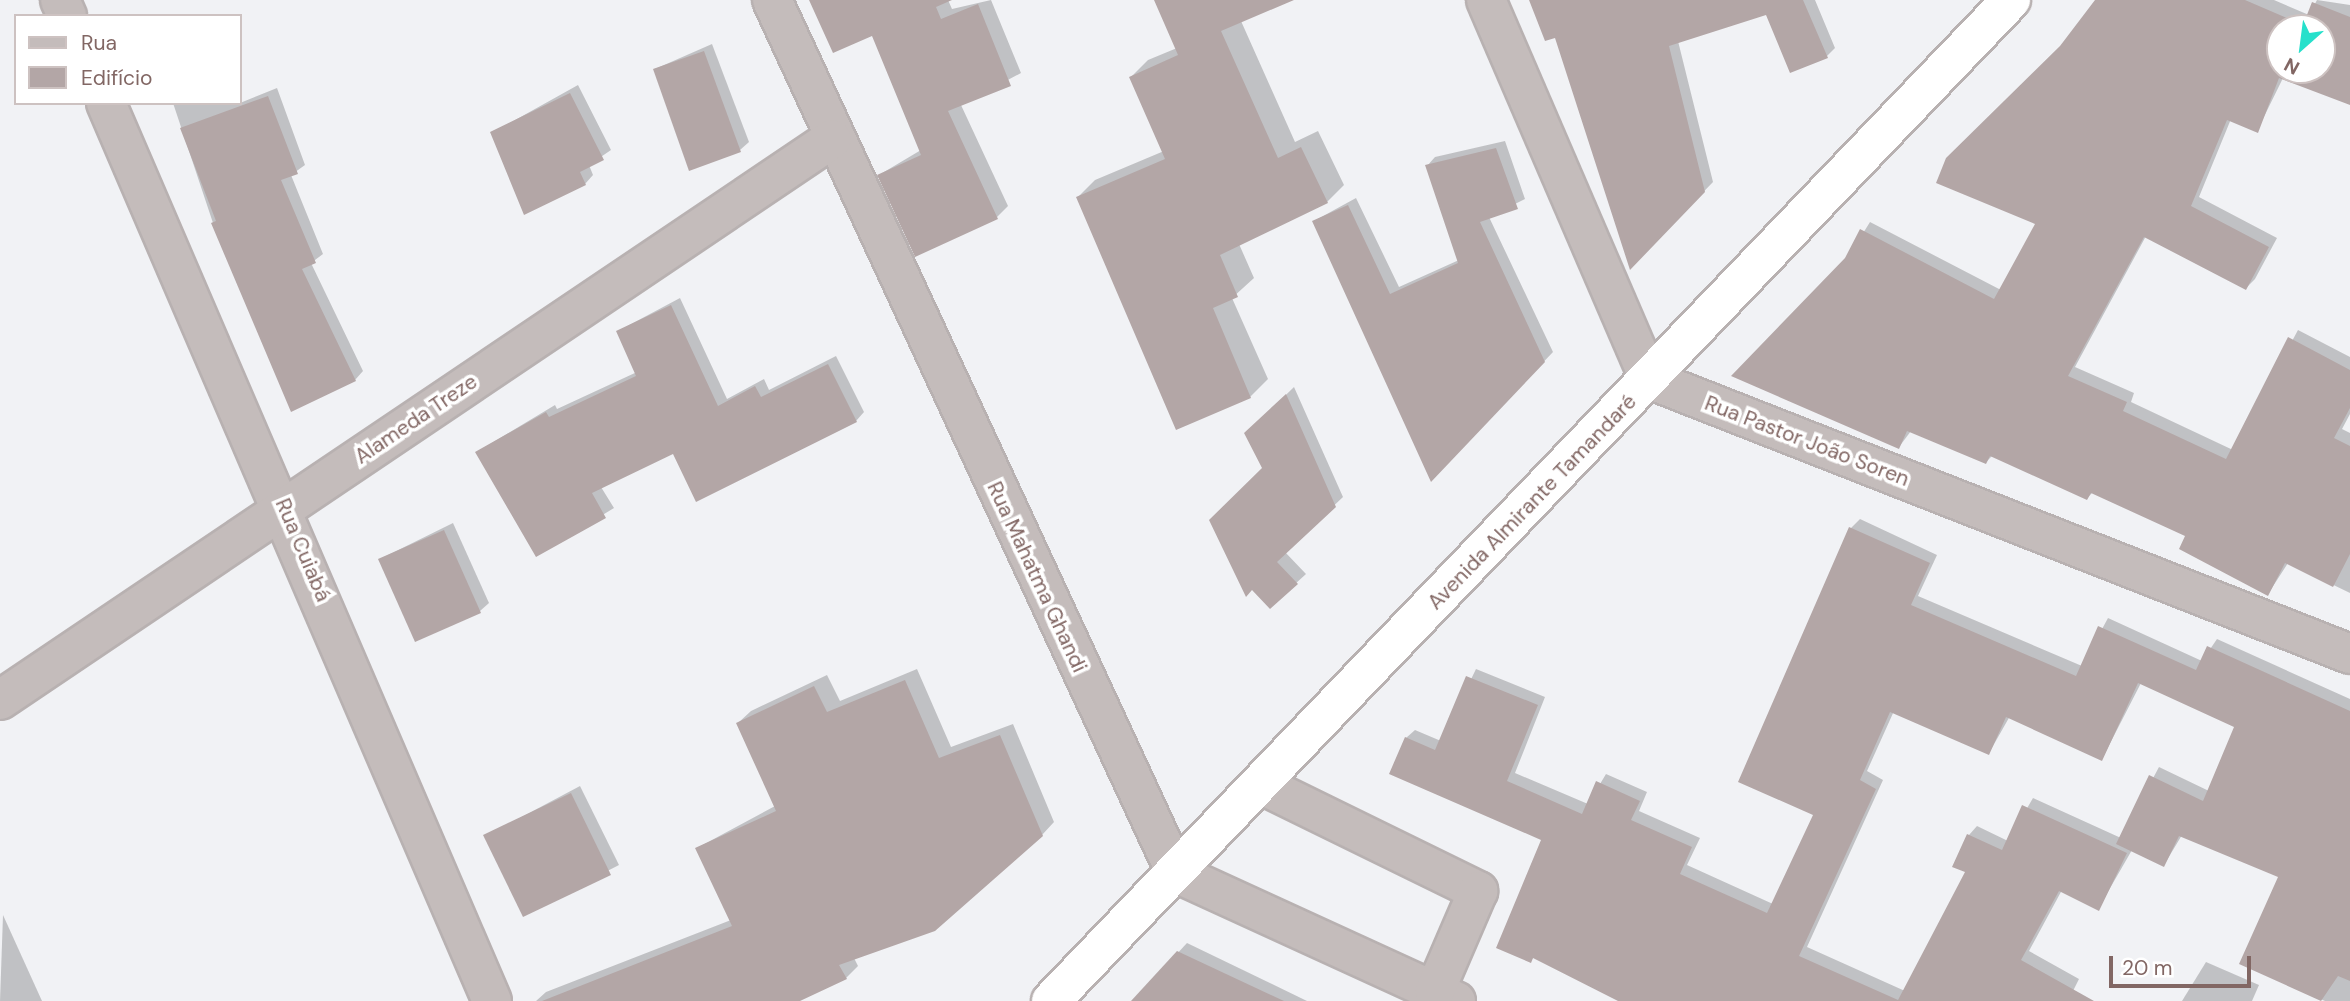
<!DOCTYPE html>
<meta charset="utf-8">
<style>
body{margin:0}
#map{position:relative;width:2350px;height:1001px;overflow:hidden;background:#f1f2f5;font-family:"DM Sans",sans-serif}
div>[style]{position:absolute}
[style*='--x']{left:calc(var(--x)*1px);top:calc(var(--y)*1px);width:calc(var(--w)*1px);rotate:calc(var(--a)*1deg)}
.shadow>*{inset:0;background:#0003}
.building>*{inset:0;background:#b3a6a6}
.roads{filter:drop-shadow(2px 0 #b8b1b1) drop-shadow(-2px 0 #b8b1b1) drop-shadow(0 2px #b8b1b1) drop-shadow(0 -2px #b8b1b1)}
.minor>*{height:38px;margin:-19px;padding:0 19px;transform-origin:19px;border-radius:19px;background:#c4bcbb}
.highway>*{height:38px;margin:-19px;padding:0 19px;transform-origin:19px;border-radius:19px;background:#fff}
span{translate:-50% -50%;white-space:nowrap;text-align:center;line-height:1.15;-webkit-text-stroke:7px #fff;paint-order:stroke}
.street-label{font-size:21px;color:#826764}
.legend{position:absolute;left:14px;top:14px;width:228px;height:91px;box-sizing:border-box;background:#fff;border:2px solid #cdc2c1;margin:0;padding:9px 12px;list-style:none;font-size:21px;color:#826764}
.legend li{display:flex;align-items:center;gap:14px;height:35px}
.legend b{width:35px;border:2px solid #cdc2c1}
.north{position:absolute;left:2266px;top:14px;width:70px;height:70px;box-sizing:border-box;background:#fff;border:2px solid #cdc2c1;border-radius:50%;rotate:208deg;font-size:19px;font-weight:700;line-height:28px;text-align:center;color:#826764}
.north::after{content:'';display:block;margin:auto;width:24px;height:32px;background:#26e0cb;clip-path:polygon(50% 0,100% 100%,50% 72%,0 100%)}
.scale{position:absolute;left:2109px;top:956px;width:142px;height:32px;box-sizing:border-box;border:4px solid #826764;border-top:0;padding-left:9px;font-size:21px;line-height:24px;white-space:nowrap;color:#826764;-webkit-text-stroke:5px #fff;paint-order:stroke}
</style>
<div id="map">
<div class="shadow">
<i style="clip-path:polygon(813px 0,948px 0,952px 9px,991px 0,1021px 73px,961px 105px,1008px 206px,997px 217px,879px 175px,921px 150px,873px 33px)"></i>
<i style="clip-path:polygon(1156px 0,1288px 0,1241px 21px,1295px 142px,1318px 131px,1344px 185px,1327px 202px,1239px 244px,1254px 278px,1232px 298px,1268px 379px,1250px 397px,1177px 428px,1078px 197px,1095px 180px,1164px 151px,1131px 77px,1148px 60px,1177px 48px)"></i>
<i style="clip-path:polygon(1531px 0,1815px 0,1835px 48px,1827px 56px,1767px 13px,1678px 41px,1713px 182px,1631px 267px,1556px 35px)"></i>
<i style="clip-path:polygon(evenodd,2100px 0,2274px 0,2309px 15px,2317px 0,2350px 5px,2350px 103px,2283px 78px,2257px 131px,2231px 119px,2199px 197px,2277px 238px,2255px 279px,2246px 288px,2146px 236px,2075px 367px,2134px 393px,2131px 402px,2233px 450px,2298px 330px,2350px 357px,2350px 414px,2342px 429px,2350px 433px,2350px 593px,2288px 563px,2268px 594px,2187px 536px,2093px 492px,2087px 498px,1993px 455px,1986px 462px,1911px 431px,1899px 447px,1847px 259px,1870px 222px,2001px 290px,2038px 223px,2062px 46px,2100px 0,2280px 28px,2322px 28px,2322px 70px,2280px 70px,2280px 28px)"></i>
<i style="clip-path:polygon(712px 44px,749px 142px,740px 150px,655px 69px)"></i>
<i style="clip-path:polygon(578px 85px,611px 150px,589px 165px,593px 175px,585px 184px,492px 133px)"></i>
<i style="clip-path:polygon(277px 88px,305px 165px,291px 175px,323px 254px,311px 263px,363px 371px,355px 380px,213px 223px,173px 103px,240px 103px)"></i>
<i style="clip-path:polygon(1505px 141px,1525px 199px,1489px 217px,1553px 352px,1432px 479px,1314px 221px,1356px 198px,1399px 287px,1459px 260px,1427px 166px,1435px 157px)"></i>
<i style="clip-path:polygon(680px 298px,727px 399px,764px 379px,769px 390px,836px 356px,864px 412px,856px 421px,674px 452px,601px 487px,614px 508px,537px 555px,477px 452px,555px 405px,557px 409px,637px 372px,618px 331px)"></i>
<i style="clip-path:polygon(1294px 387px,1343px 497px,1285px 552px,1306px 574px,1270px 607px,1264px 468px,1247px 433px)"></i>
<i style="clip-path:polygon(evenodd,1860px 519px,1937px 555px,1918px 596px,2082px 666px,2108px 618px,2202px 661px,2217px 639px,2350px 699px,2350px 1001px,2325px 1001px,2242px 963px,2280px 876px,2182px 835px,2164px 865px,2132px 850px,2098px 909px,2062px 890px,2029px 951px,2079px 979px,2068px 1001px,1621px 1001px,1534px 957px,1530px 961px,1544px 839px,1406px 738px,1415px 730px,1441px 741px,1476px 669px,1545px 697px,1515px 773px,1588px 804px,1606px 774px,1647px 792px,1639px 811px,1700px 838px,1687px 865px,1773px 904px,1815px 814px,1851px 528px,1860px 519px,2141px 683px,2236px 727px,2209px 791px,2159px 767px,2121px 838px,2033px 798px,2008px 841px,1977px 826px,1969px 835px,1967px 872px,1905px 991px,1807px 947px,1883px 780px,1867px 771px,1894px 711px,1989px 753px,2010px 716px,2102px 759px,2141px 683px)"></i>
<i style="clip-path:polygon(453px 523px,489px 603px,480px 611px,380px 559px)"></i>
<i style="clip-path:polygon(917px 669px,951px 747px,1013px 724px,1054px 822px,1042px 835px,854px 958px,858px 966px,846px 978px,796px 1001px,536px 1001px,546px 992px,731px 920px,697px 848px,775px 806px,738px 723px,751px 711px,827px 675px,840px 701px)"></i>
<i style="clip-path:polygon(580px 786px,619px 865px,524px 914px,486px 836px)"></i>
<i style="clip-path:polygon(3px 915px,42px 1001px,0 1001px)"></i>
<i style="clip-path:polygon(1187px 943px,1307px 1001px,1133px 1001px)"></i>
<i style="clip-path:polygon(2206px 962px,2259px 985px,2252px 1001px,2182px 1001px)"></i>
</div>
<div class="building">
<i style="clip-path:polygon(809px 0,952px 0,936px 7px,941px 19px,978px 4px,1011px 86px,948px 111px,998px 219px,915px 257px,877px 175px,921px 155px,872px 36px,833px 53px)"></i>
<i style="clip-path:polygon(1154px 0,1294px 0,1221px 31px,1278px 158px,1301px 147px,1328px 203px,1220px 255px,1238px 297px,1213px 308px,1251px 398px,1176px 430px,1076px 197px,1165px 159px,1129px 77px,1178px 55px)"></i>
<i style="clip-path:polygon(1529px 0,1803px 0,1828px 58px,1790px 73px,1766px 15px,1669px 46px,1705px 192px,1630px 270px,1555px 38px,1545px 41px)"></i>
<i style="clip-path:polygon(evenodd,2095px 0,2245px 0,2303px 25px,2312px 2px,2350px 17px,2350px 105px,2279px 78px,2258px 133px,2227px 120px,2191px 206px,2269px 247px,2246px 290px,2144px 237px,2068px 376px,2127px 402px,2123px 411px,2226px 459px,2288px 337px,2350px 370px,2350px 408px,2334px 438px,2350px 446px,2350px 554px,2333px 587px,2285px 563px,2268px 596px,2179px 549px,2185px 536px,2091px 493px,2087px 500px,1990px 456px,1986px 464px,1907px 431px,1899px 449px,1731px 376px,1845px 258px,1860px 229px,1994px 299px,2035px 224px,1936px 183px,1946px 158px,2060px 46px,2095px 0,2280px 28px,2322px 28px,2322px 70px,2280px 70px,2280px 28px)"></i>
<i style="clip-path:polygon(704px 51px,741px 152px,689px 171px,653px 69px)"></i>
<i style="clip-path:polygon(570px 93px,604px 160px,580px 172px,586px 185px,524px 215px,490px 132px)"></i>
<i style="clip-path:polygon(268px 96px,298px 174px,281px 180px,316px 263px,302px 269px,356px 381px,291px 412px,211px 223px,216px 221px,180px 128px)"></i>
<i style="clip-path:polygon(1496px 148px,1518px 209px,1480px 222px,1545px 362px,1431px 482px,1312px 221px,1348px 205px,1390px 294px,1458px 263px,1425px 165px)"></i>
<i style="clip-path:polygon(671px 305px,718px 406px,755px 386px,761px 397px,828px 364px,857px 422px,696px 502px,673px 454px,592px 493px,606px 518px,536px 557px,475px 452px,546px 412px,549px 417px,636px 376px,616px 331px)"></i>
<i style="clip-path:polygon(1286px 394px,1336px 507px,1277px 562px,1298px 584px,1270px 609px,1252px 590px,1246px 597px,1209px 520px,1262px 468px,1244px 433px)"></i>
<i style="clip-path:polygon(1849px 527px,1930px 563px,1911px 605px,2076px 676px,2098px 626px,2196px 670px,2207px 646px,2350px 711px,2350px 981px,2338px 976px,2321px 1001px,2239px 964px,2278px 877px,2179px 836px,2164px 867px,2116px 844px,2149px 775px,2203px 801px,2234px 727px,2138px 683px,2102px 761px,2006px 717px,1989px 755px,1890px 712px,1860px 780px,1876px 789px,1799px 956px,1898px 1000px,1965px 872px,1952px 867px,1967px 834px,2002px 850px,2022px 805px,2127px 853px,2099px 911px,2059px 891px,2021px 960px,2094px 1001px,1618px 1001px,1533px 958px,1531px 963px,1496px 948px,1541px 840px,1389px 774px,1405px 737px,1435px 750px,1466px 676px,1538px 705px,1507px 781px,1582px 814px,1596px 781px,1640px 801px,1631px 820px,1692px 847px,1680px 874px,1767px 913px,1813px 815px,1738px 782px)"></i>
<i style="clip-path:polygon(444px 530px,481px 613px,415px 642px,378px 559px)"></i>
<i style="clip-path:polygon(905px 680px,939px 758px,1000px 735px,1043px 836px,935px 931px,839px 965px,847px 979px,800px 1001px,542px 1001px,732px 926px,695px 848px,776px 811px,736px 723px,814px 686px,827px 712px)"></i>
<i style="clip-path:polygon(571px 793px,611px 875px,523px 917px,483px 835px)"></i>
<i style="clip-path:polygon(1177px 951px,1284px 1001px,1131px 1001px)"></i>
</div>
<div class="roads">
<div class="minor">
<i style="--x:60;--y:0;--w:17;--a:66"></i>
<i style="--x:772;--y:0;--w:962;--a:65.17"></i>
<i style="--x:1176;--y:873;--w:308;--a:24.6"></i>
<i style="--x:1486;--y:0;--w:413;--a:66.7"></i>
<i style="--x:1649;--y:379;--w:753;--a:21.42"></i>
<i style="--x:106;--y:103;--w:977;--a:66.74"></i>
<i style="--x:0;--y:700;--w:1003;--a:-33.99"></i>
<i style="--x:1262;--y:785;--w:241;--a:26.1"></i>
<i style="--x:1478;--y:891;--w:109;--a:113.3"></i>
</div>
<div class="highway">
<i style="--x:1051;--y:1001;--w:1387;--a:-46.2"></i>
</div>
</div>
<div class="street-label">
<span style="left:416px;top:419px;rotate:-34deg">Alameda Treze</span>
<span style="left:1807px;top:441px;rotate:21deg">Rua Pastor João Soren</span>
<span style="left:1532px;top:502px;rotate:-46deg">Avenida Almirante Tamandaré</span>
<span style="left:303px;top:550px;rotate:67deg">Rua Cuiabá</span>
<span style="left:1037px;top:577px;rotate:65deg">Rua Mahatma Ghandi</span>
</div>
<ul class="legend">
<li><b style="height:9px;background:#c4bcbb"></b>Rua</li>
<li><b style="height:19px;background:#b3a6a6"></b>Edifício</li>
</ul>
<div class="north">N</div>
<div class="scale">20 m</div>
</div>
